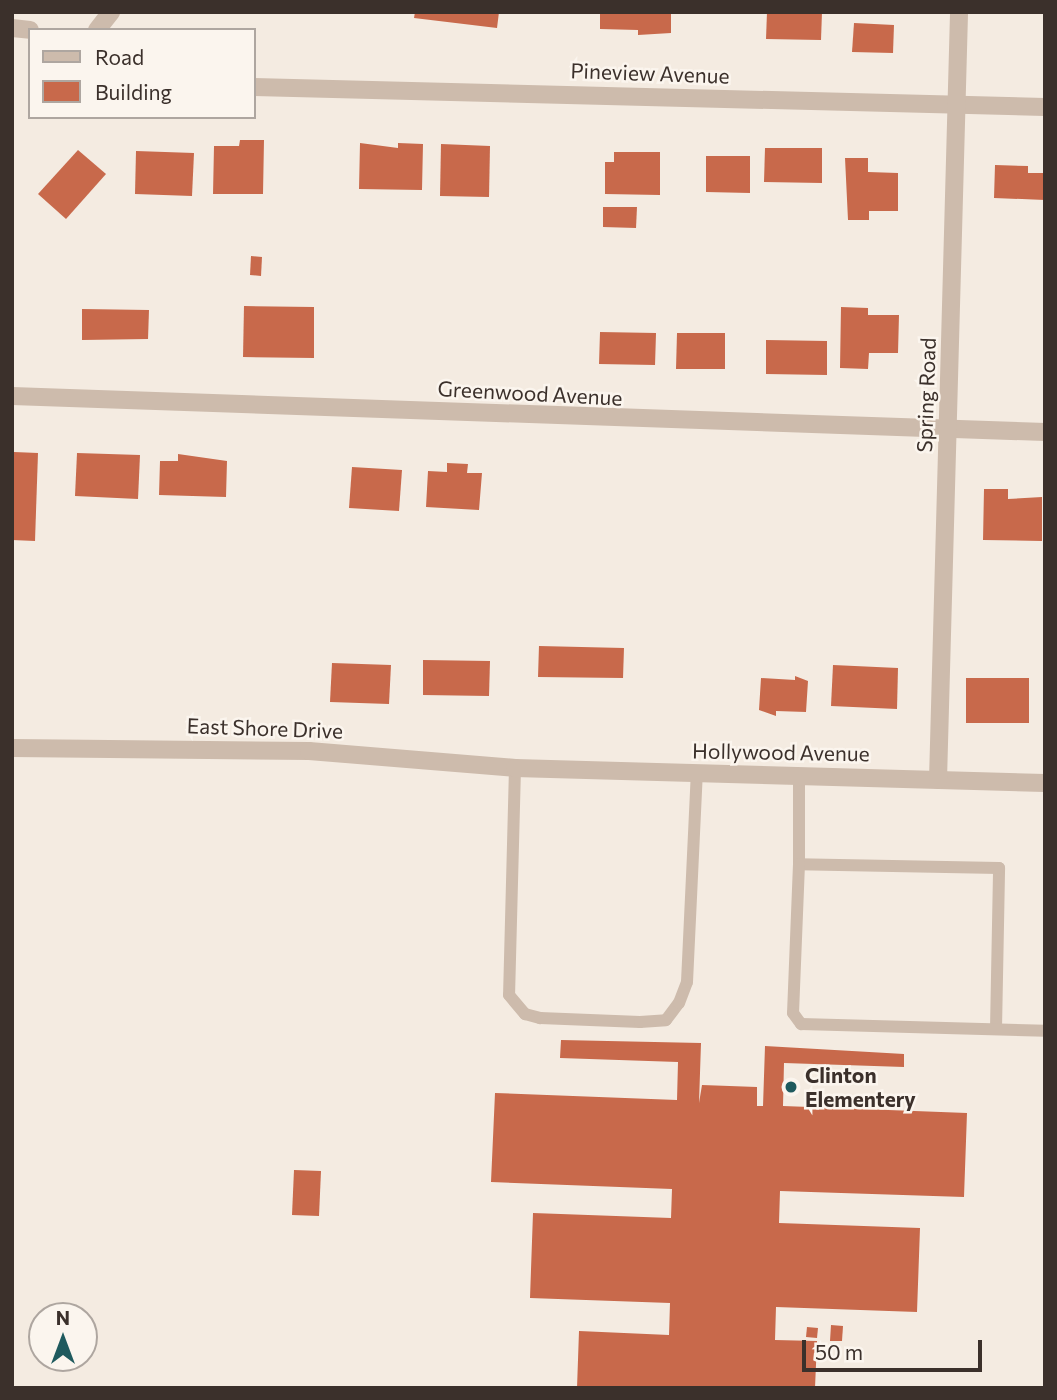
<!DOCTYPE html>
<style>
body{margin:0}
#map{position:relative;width:1057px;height:1400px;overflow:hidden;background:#f4ebe1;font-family:Commissioner,sans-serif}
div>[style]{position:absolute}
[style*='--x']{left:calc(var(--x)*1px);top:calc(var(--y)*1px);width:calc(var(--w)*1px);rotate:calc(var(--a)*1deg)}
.building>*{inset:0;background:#c8694b}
.lane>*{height:12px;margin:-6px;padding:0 6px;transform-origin:6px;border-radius:6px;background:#cdbbac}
.street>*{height:18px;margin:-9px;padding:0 9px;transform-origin:9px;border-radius:9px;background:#cdbbac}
.dots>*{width:19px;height:19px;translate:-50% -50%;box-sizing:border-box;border:4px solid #fbf5ee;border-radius:50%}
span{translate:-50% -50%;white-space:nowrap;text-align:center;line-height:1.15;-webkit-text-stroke:5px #fbf5ee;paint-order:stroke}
.street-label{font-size:21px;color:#3b302b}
.poi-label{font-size:21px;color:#3b302b;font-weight:700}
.left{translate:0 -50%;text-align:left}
.frame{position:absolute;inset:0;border:14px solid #3b302b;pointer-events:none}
.legend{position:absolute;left:28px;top:28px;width:228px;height:91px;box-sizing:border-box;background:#fbf5ee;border:2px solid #aea6a0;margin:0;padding:9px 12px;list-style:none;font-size:21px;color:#3b302b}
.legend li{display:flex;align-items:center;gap:14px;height:35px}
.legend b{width:35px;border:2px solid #aea6a0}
.north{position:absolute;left:28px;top:1302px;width:70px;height:70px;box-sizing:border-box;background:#fbf5ee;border:2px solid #aea6a0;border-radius:50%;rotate:0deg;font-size:19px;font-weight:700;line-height:28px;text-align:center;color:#3b302b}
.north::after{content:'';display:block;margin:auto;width:24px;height:32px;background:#1f5a5e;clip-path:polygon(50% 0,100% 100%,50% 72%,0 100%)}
.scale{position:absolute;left:802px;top:1340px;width:180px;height:32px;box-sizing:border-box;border:4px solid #3b302b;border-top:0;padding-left:9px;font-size:21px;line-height:24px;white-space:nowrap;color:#3b302b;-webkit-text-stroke:5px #fbf5ee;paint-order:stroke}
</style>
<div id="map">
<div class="building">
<i style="clip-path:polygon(415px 12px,499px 12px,497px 28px,414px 18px)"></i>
<i style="clip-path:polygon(600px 12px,671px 12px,671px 33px,638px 35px,638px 30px,600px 29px)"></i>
<i style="clip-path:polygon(767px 12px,822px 12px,821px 40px,766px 39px)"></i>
<i style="clip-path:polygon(854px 23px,894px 25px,893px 53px,852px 52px)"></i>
<i style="clip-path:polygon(240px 140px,264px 140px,263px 194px,213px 194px,214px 146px,239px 146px)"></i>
<i style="clip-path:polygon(360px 143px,398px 148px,398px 143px,423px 144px,422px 190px,359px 189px)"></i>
<i style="clip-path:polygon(441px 144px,490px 146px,489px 197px,440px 196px)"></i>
<i style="clip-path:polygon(765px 148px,822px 148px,822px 183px,764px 182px)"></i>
<i style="clip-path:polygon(78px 150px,106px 174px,66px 219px,38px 194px)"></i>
<i style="clip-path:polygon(136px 151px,194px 153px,192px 196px,135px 194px)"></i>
<i style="clip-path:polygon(614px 152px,660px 152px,660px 195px,605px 194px,605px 162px,614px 162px)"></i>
<i style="clip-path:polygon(706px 156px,750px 156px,750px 193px,706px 192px)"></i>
<i style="clip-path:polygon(845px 158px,868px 158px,868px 172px,898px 173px,898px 211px,869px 211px,869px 220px,848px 220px)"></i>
<i style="clip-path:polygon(995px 165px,1028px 166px,1028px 173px,1045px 173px,1045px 200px,994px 198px)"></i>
<i style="clip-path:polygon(603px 207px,637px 207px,636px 228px,603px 227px)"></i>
<i style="clip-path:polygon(251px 256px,262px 257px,261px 276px,250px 275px)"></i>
<i style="clip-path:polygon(244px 306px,314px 307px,314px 358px,243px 357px)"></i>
<i style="clip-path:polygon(841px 307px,868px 308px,868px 315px,899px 315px,898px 353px,869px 353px,868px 369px,840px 368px)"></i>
<i style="clip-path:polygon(82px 309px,149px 310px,148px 339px,82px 340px)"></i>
<i style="clip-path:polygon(600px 332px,656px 333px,655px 365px,599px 364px)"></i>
<i style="clip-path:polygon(677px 333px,725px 333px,725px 369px,676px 369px)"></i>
<i style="clip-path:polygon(766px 340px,827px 341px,827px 375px,766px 374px)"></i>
<i style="clip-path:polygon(14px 452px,38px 453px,35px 541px,12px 540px)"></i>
<i style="clip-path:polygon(77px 453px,140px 455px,138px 499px,75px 496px)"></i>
<i style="clip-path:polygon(178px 454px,227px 461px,226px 497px,159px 495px,160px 461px,178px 461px)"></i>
<i style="clip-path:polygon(447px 463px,468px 464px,467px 473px,482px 473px,479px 510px,426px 507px,428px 471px,447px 472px)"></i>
<i style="clip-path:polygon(352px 467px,402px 470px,399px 511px,349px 508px)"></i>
<i style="clip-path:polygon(984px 489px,1008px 489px,1008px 499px,1042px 497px,1042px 541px,983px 540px)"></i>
<i style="clip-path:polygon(539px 646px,624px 648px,623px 678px,538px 677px)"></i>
<i style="clip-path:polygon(423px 660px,490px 661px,489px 696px,423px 695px)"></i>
<i style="clip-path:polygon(332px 663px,391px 665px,389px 704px,330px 702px)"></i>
<i style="clip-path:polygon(833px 665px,898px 668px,897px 709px,831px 706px)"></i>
<i style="clip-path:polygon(795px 676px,808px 681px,806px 712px,776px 711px,776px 716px,759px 710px,761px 678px,795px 680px)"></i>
<i style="clip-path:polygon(966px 678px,1029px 678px,1029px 723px,966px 723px)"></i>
<i style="clip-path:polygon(561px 1040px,701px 1043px,699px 1103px,702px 1085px,757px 1087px,757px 1106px,763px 1106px,765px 1046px,904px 1054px,904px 1067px,784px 1063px,783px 1106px,967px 1113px,964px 1197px,780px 1191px,779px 1223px,920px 1228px,917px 1312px,776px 1307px,775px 1340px,817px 1341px,815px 1388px,577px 1388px,579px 1331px,669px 1335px,670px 1303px,530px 1298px,533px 1213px,671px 1218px,672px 1189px,491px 1182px,495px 1093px,677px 1100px,678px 1062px,560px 1058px)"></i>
<i style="clip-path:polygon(294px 1170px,321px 1171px,319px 1216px,292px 1215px)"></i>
<i style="clip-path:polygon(831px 1325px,843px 1326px,842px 1341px,830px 1341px)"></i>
<i style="clip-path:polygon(807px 1327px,818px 1328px,817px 1338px,806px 1337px)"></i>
</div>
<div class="lane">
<i style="--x:515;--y:768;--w:227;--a:91.5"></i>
<i style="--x:509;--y:995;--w:25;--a:50"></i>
<i style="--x:525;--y:1014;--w:16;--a:15"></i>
<i style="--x:540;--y:1018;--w:100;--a:2.3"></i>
<i style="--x:640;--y:1022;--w:26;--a:-4"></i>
<i style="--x:666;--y:1020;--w:21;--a:-53"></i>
<i style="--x:679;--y:1003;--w:22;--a:-69"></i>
<i style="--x:687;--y:982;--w:209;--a:-87.3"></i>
<i style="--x:799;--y:774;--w:90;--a:90"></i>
<i style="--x:996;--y:1029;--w:161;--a:-88.9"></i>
<i style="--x:999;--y:868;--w:200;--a:-178.9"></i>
<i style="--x:799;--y:864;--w:149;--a:92.3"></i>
<i style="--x:793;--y:1013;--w:14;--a:54"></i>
<i style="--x:801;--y:1024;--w:244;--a:1.6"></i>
</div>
<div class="street">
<i style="--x:12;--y:28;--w:18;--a:6"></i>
<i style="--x:97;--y:30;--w:23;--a:-52"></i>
<i style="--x:254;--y:87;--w:791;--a:1.45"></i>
<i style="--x:12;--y:396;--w:1034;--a:2"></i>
<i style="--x:12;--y:748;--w:297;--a:0.6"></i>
<i style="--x:309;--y:751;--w:207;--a:4.7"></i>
<i style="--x:515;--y:768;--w:530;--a:1.62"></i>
<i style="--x:938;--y:780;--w:768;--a:-88.43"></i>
</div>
<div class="dots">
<i style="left:791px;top:1087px;background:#1f5a5e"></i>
</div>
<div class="street-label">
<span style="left:650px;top:73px;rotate:2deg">Pineview Avenue</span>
<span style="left:530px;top:393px;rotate:3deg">Greenwood Avenue</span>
<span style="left:926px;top:395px;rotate:-88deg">Spring Road</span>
<span style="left:265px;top:728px;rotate:2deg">East Shore Drive</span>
<span style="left:781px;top:752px;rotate:1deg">Hollywood Avenue</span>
</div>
<div class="poi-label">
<span class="left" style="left:805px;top:1087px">Clinton<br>Elementery</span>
</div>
<div class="frame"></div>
<ul class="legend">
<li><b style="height:9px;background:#cdbbac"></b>Road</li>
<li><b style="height:19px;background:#c8694b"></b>Building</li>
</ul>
<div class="north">N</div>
<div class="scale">50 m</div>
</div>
